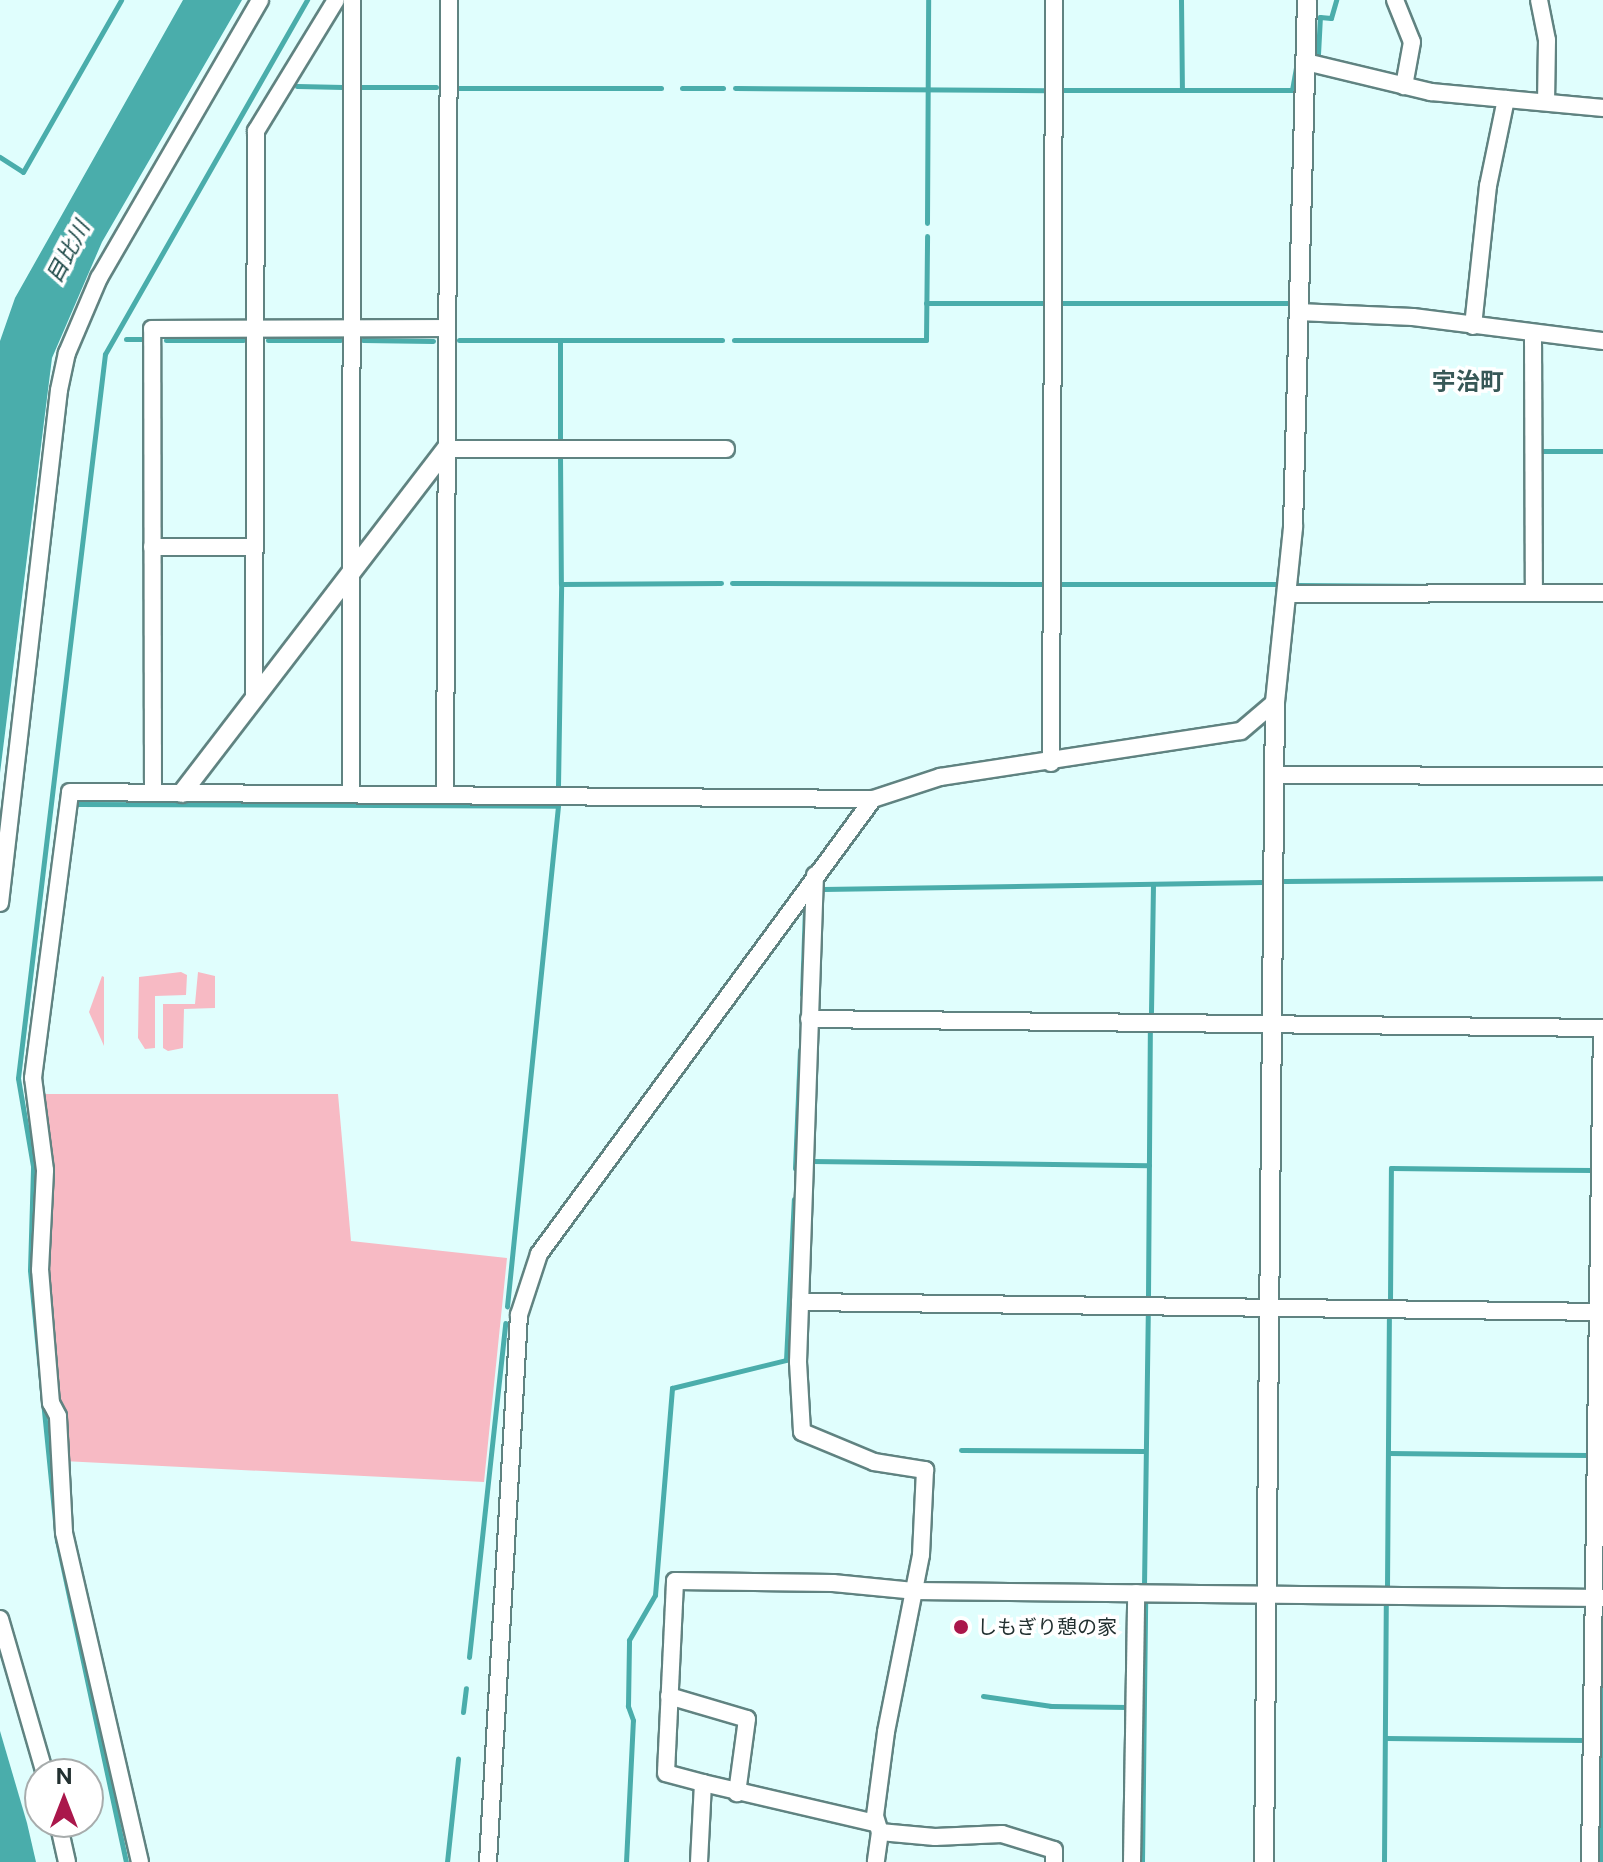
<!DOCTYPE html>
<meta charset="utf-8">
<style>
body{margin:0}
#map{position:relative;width:1603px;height:1862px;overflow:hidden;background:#e0fefd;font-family:"Public Sans","Noto Sans JP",sans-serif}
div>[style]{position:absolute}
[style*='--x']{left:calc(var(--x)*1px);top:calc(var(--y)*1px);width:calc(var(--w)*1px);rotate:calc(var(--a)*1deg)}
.green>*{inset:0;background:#f7bac4}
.water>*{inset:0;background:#4aadab}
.stream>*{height:5px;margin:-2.5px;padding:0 2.5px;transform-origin:2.5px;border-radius:2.5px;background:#4aadab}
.roads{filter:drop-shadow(2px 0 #608381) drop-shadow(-2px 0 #608381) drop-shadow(0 2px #608381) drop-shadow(0 -2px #608381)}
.minor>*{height:16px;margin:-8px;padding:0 8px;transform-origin:8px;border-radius:8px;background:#fff}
.tertiary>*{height:18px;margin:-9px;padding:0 9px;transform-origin:9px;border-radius:9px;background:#fff}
.dots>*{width:22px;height:22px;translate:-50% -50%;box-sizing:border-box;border:4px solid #fff;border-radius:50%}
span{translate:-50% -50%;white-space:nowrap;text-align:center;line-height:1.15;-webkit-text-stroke:7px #fff;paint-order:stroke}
.poi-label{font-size:20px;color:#223030}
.left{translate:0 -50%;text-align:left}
.water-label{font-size:22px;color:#1a4746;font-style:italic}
.quarter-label{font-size:24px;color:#375857;font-weight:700}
.north{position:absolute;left:24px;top:1758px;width:80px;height:80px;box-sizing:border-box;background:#fff;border:2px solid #a7acac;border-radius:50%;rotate:0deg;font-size:22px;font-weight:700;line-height:32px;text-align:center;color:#223030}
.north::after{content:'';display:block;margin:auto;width:28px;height:36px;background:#aa174b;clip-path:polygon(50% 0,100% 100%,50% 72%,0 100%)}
</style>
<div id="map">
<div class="green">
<i style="clip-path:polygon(181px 972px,187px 975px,186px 995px,155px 996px,155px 1048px,145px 1049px,138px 1038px,139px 977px)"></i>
<i style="clip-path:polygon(198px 972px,215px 976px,215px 1008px,184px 1009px,183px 1048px,168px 1051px,163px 1048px,163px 1004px,195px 1004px)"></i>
<i style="clip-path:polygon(102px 976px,104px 977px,104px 1046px,89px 1012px)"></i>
<i style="clip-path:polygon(37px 1094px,338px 1094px,351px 1241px,507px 1258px,484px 1482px,63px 1461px)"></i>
</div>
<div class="water">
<i style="clip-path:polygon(183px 0,242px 0,102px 242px,52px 358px,0 773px,0 341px,15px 298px)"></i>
<i style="clip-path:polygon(0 1731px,27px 1823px,36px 1862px,0 1862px)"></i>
</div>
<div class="stream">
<i style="--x:1181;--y:0;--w:90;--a:89.4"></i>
<i style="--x:1318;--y:54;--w:37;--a:-87"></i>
<i style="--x:1320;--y:17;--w:11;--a:5"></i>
<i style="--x:1331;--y:18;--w:19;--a:-74"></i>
<i style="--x:297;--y:86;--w:46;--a:1.2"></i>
<i style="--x:362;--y:87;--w:74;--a:0"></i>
<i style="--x:459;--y:88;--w:202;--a:0"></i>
<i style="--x:682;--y:88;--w:41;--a:0"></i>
<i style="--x:735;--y:88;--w:312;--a:0.4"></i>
<i style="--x:1058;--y:90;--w:234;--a:0"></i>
<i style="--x:1292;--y:90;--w:22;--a:-80"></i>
<i style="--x:0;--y:157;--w:27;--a:33"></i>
<i style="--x:23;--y:172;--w:198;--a:-60.3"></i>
<i style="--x:927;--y:223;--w:223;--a:-89.7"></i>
<i style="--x:926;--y:303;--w:120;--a:0"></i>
<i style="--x:1058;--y:303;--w:229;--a:0"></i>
<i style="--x:126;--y:339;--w:15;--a:0"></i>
<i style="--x:166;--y:340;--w:77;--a:0"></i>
<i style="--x:268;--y:340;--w:72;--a:0"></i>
<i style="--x:363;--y:340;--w:70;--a:0.8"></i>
<i style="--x:459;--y:340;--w:263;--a:0"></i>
<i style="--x:734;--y:340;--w:192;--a:0"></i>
<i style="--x:926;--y:340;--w:104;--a:-89.4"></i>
<i style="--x:560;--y:441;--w:101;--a:-90"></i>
<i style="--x:1541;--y:451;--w:62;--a:0"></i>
<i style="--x:560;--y:455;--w:129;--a:89.6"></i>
<i style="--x:732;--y:583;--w:313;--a:0.2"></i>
<i style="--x:1060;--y:584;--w:219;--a:0"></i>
<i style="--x:1297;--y:585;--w:141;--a:0.4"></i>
<i style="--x:558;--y:786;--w:202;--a:-89.1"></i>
<i style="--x:561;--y:584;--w:160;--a:-0.4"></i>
<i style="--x:77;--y:804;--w:481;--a:0.2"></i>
<i style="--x:558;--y:806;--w:503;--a:95.82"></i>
<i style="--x:1284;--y:881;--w:319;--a:-0.5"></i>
<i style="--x:823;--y:889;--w:440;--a:-0.9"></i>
<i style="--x:802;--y:994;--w:88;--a:-88"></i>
<i style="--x:1151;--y:1012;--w:128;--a:-89.1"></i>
<i style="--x:811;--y:1161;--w:338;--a:0.7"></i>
<i style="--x:795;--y:1168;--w:118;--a:-87.6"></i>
<i style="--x:1148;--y:1297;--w:267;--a:-89.6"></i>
<i style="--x:1390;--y:1301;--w:133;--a:-89.6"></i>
<i style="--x:1391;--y:1168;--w:202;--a:0.6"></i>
<i style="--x:961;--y:1450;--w:184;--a:0.3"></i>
<i style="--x:1388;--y:1453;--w:201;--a:0.6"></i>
<i style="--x:1144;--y:1586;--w:270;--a:-89.2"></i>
<i style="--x:1387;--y:1589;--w:270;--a:-89.6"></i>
<i style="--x:1602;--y:1592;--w:36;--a:-88"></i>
<i style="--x:469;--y:1657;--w:336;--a:-83.8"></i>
<i style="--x:1602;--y:1667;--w:62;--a:-89.1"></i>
<i style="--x:983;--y:1696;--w:69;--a:8.4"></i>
<i style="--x:1051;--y:1706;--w:77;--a:0.7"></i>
<i style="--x:463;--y:1712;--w:24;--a:-83"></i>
<i style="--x:1385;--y:1738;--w:201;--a:0.6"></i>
<i style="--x:126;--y:1862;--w:328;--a:-102.1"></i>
<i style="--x:57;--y:1541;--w:272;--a:-95.7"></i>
<i style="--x:30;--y:1270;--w:104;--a:-88.3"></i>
<i style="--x:33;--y:1166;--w:89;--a:-99.7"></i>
<i style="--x:18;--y:1078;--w:729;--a:-83.15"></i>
<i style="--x:105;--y:354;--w:408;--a:-60.3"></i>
<i style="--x:447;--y:1862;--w:104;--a:-83.9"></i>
<i style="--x:626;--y:1862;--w:142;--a:-87.2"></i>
<i style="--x:633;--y:1720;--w:15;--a:-110"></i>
<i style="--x:628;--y:1706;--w:66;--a:-89.1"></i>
<i style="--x:629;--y:1640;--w:52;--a:-60"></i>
<i style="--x:655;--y:1595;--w:208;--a:-85.3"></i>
<i style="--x:672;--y:1388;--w:117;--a:-13.8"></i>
<i style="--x:786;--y:1360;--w:161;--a:-87.2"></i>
<i style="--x:1142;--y:1862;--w:262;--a:-89.3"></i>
<i style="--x:1384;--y:1862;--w:260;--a:-89.6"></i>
<i style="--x:1600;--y:1862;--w:177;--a:-89.4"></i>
</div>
<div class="roads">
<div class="minor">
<i style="--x:1395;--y:0;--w:45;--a:68"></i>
<i style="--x:1412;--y:42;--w:45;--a:100.3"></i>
<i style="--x:1539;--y:0;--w:41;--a:78.7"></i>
<i style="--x:1547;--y:40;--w:62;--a:90.9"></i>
<i style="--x:1306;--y:62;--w:129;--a:13.5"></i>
<i style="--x:1431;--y:92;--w:173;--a:5.3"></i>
<i style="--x:1298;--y:312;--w:115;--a:2.5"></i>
<i style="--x:1413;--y:317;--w:192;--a:7.2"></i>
<i style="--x:1473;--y:326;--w:141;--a:-83.9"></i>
<i style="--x:1488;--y:186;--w:89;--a:-78.3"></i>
<i style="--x:1533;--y:335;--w:258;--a:89.8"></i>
<i style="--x:446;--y:449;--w:280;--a:0"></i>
<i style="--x:152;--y:547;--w:102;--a:0"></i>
<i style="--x:1287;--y:594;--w:316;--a:-0.2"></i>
<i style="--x:254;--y:700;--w:569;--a:-89.8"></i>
<i style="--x:256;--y:131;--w:153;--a:-58.6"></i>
<i style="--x:1051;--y:763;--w:763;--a:-89.77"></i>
<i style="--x:1275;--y:775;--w:328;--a:0.2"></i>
<i style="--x:153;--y:792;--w:463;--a:-90.1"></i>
<i style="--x:152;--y:329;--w:295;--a:-0.2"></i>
<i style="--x:351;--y:793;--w:793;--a:-89.93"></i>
<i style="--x:445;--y:794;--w:794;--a:-89.71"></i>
<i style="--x:815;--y:875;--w:487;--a:92"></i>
<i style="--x:798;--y:1362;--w:70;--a:86.7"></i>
<i style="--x:802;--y:1432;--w:78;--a:22.6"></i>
<i style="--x:874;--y:1462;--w:52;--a:8.9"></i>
<i style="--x:925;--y:1470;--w:85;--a:92.7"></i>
<i style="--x:921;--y:1555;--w:180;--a:101.2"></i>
<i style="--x:886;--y:1732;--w:85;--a:97.5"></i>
<i style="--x:875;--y:1816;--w:17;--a:73"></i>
<i style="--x:880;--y:1832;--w:30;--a:98"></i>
<i style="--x:0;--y:903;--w:516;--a:-83.44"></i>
<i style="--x:59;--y:390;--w:38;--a:-78"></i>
<i style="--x:67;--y:353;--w:82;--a:-66.9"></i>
<i style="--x:99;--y:278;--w:321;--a:-59.9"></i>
<i style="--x:809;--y:1019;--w:794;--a:0.65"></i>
<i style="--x:800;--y:1302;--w:803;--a:0.71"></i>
<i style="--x:0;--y:1619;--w:161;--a:73.8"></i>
<i style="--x:669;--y:1696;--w:81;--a:16.4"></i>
<i style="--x:747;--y:1719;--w:75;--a:97.7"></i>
<i style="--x:703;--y:1783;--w:177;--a:13.1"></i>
<i style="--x:58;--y:1822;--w:41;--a:77.3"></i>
<i style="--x:880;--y:1832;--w:55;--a:5.2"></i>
<i style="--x:935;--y:1837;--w:67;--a:-2.6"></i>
<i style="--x:1002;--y:1834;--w:54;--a:17.1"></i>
<i style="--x:1054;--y:1850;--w:12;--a:90"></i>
<i style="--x:140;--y:1862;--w:339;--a:-103"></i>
<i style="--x:64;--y:1532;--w:116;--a:-93"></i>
<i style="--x:58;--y:1416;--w:15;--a:-118"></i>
<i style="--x:51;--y:1403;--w:133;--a:-94.7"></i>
<i style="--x:40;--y:1270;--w:100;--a:-87.1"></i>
<i style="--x:45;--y:1170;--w:93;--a:-97.4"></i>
<i style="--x:33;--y:1078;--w:288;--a:-82.6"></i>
<i style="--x:70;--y:792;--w:803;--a:0.5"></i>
<i style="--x:488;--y:1862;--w:548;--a:-86.76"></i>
<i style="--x:519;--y:1315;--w:64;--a:-71.8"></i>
<i style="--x:539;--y:1254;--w:564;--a:-53.72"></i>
<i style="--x:873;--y:799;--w:71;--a:-18.2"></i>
<i style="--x:940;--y:777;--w:304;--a:-8.7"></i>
<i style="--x:1241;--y:731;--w:45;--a:-40.5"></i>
<i style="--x:699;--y:1862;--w:79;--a:-87.1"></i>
<i style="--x:703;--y:1783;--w:38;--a:-165"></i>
<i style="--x:666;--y:1773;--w:192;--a:-87.3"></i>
<i style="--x:675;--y:1581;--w:158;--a:0.7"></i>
<i style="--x:833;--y:1583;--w:81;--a:5.6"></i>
<i style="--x:914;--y:1591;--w:689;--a:0.58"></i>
<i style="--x:1132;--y:1862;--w:269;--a:-89.1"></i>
<i style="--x:1590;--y:1862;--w:834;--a:-89.18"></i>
</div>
<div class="tertiary">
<i style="--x:182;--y:793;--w:434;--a:-52.5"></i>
<i style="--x:1264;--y:1862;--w:1160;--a:-89.46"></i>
<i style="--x:1275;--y:702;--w:176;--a:-84.1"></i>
<i style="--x:1293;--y:527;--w:527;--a:-88.48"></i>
</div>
</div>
<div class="dots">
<i style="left:961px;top:1627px;background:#aa174b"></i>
</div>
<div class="poi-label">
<span class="left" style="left:977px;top:1627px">しもぎり憩の家</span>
</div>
<div class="water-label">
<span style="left:68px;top:252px;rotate:-62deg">目比川</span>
</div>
<div class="quarter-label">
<span style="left:1468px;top:382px">宇治町</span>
</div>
<div class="north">N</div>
</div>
